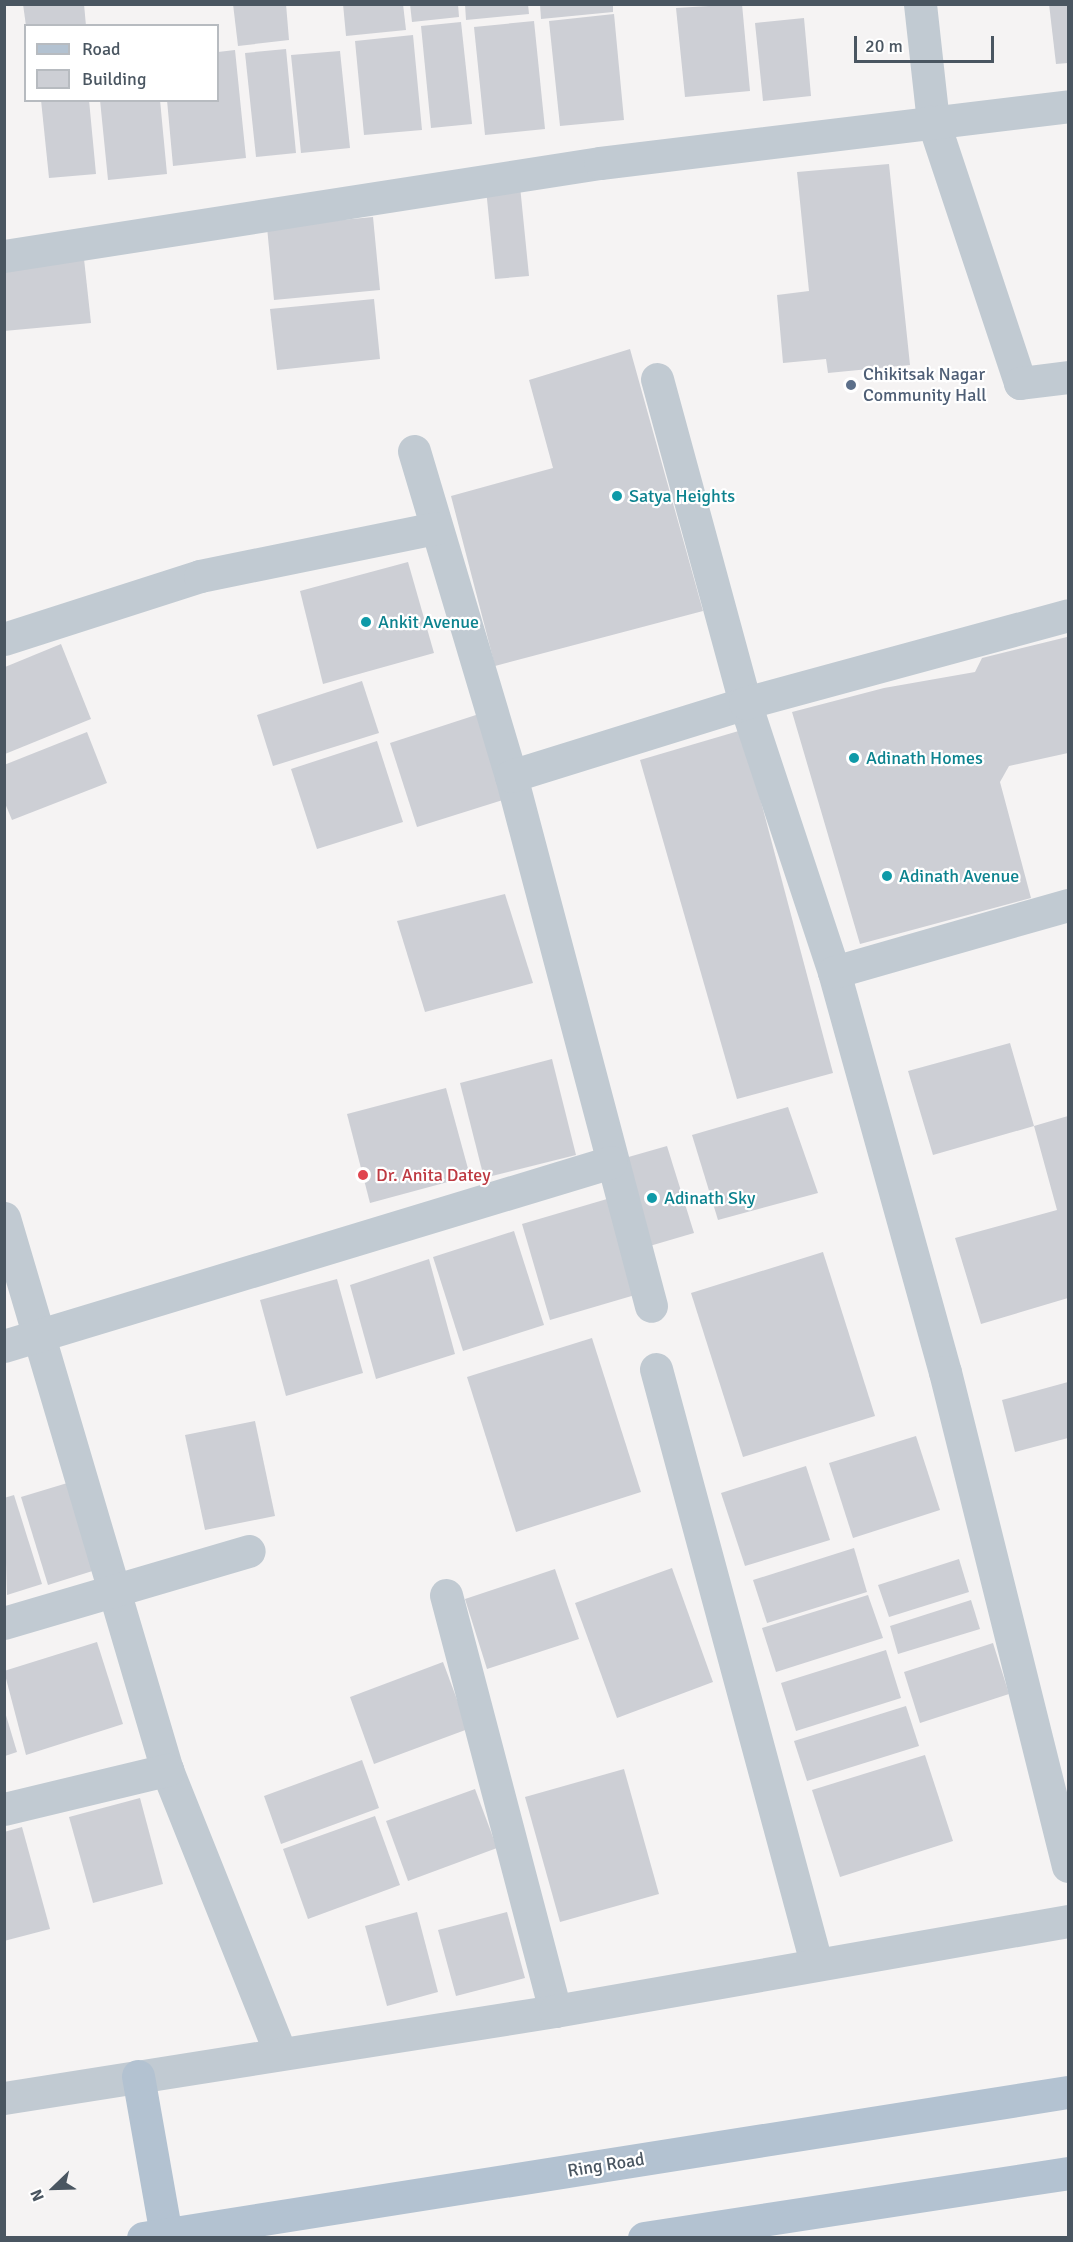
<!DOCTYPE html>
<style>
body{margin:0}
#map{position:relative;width:1073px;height:2242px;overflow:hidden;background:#f5f3f3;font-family:Signika,sans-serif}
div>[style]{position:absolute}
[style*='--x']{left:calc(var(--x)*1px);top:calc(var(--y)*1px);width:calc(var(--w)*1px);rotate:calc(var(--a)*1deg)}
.building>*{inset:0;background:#cdcfd5}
.minor>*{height:33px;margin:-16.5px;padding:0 16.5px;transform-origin:16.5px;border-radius:16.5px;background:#c1cad2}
.tertiary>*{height:33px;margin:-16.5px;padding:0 16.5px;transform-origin:16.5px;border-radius:16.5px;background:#c1cad2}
.primary>*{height:33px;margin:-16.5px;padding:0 16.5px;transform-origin:16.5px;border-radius:16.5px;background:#b3c2d1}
.dots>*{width:16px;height:16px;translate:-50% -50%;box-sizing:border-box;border:3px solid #fff;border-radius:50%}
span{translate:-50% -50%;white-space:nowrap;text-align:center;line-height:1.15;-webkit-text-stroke:4.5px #fff;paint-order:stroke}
.service-label{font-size:18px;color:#4e5e75}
.left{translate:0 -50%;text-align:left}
.culture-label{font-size:18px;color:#0d838f}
.health-label{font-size:18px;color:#be3a42}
.street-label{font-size:18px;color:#4a5661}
.frame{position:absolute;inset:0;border:6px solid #4a5661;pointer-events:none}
.legend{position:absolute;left:24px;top:24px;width:195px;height:78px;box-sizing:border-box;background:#fff;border:2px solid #b7bbc0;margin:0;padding:8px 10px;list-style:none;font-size:18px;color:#4a5661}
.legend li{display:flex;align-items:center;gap:12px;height:30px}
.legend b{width:30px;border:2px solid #b7bbc0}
.north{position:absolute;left:24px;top:2158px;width:60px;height:60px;-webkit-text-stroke:4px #fff;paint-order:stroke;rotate:247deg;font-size:16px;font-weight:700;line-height:24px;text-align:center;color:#4a5661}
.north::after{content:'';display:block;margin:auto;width:21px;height:27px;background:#4a5661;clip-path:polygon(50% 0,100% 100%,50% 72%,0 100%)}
.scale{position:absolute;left:854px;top:36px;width:140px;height:27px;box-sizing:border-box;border:3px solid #4a5661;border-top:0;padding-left:8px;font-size:18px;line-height:21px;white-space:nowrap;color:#4a5661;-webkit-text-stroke:4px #fff;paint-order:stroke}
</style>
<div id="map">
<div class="building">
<i style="clip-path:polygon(23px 4px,84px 4px,86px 26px,26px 26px)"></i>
<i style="clip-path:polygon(233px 4px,286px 4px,289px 40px,238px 46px)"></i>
<i style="clip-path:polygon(343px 4px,403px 4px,406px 30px,346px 36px)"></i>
<i style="clip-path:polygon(410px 4px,458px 4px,459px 17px,412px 22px)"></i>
<i style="clip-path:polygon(465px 4px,528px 4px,529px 14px,466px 20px)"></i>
<i style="clip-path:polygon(540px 4px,613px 4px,613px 12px,541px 19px)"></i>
<i style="clip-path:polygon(742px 4px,750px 91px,685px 97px,676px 8px)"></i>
<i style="clip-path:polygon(1049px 4px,1068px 4px,1068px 63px,1056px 64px)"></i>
<i style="clip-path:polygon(614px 14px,624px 120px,560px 126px,549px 21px)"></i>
<i style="clip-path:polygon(804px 18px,811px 96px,763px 101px,755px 23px)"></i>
<i style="clip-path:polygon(534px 21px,545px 129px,485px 135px,474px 27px)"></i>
<i style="clip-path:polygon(461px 22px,472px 124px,431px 128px,421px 26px)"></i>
<i style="clip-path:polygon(413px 35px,422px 130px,364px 135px,355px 41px)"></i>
<i style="clip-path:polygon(286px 49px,296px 153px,256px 157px,245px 53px)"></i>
<i style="clip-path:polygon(235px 50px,246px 158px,173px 166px,167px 100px,218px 100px,218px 52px)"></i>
<i style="clip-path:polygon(340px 51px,350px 148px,301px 153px,291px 55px)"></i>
<i style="clip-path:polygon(41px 100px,89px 100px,96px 174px,49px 178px)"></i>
<i style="clip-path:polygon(100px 100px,160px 100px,167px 174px,108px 180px)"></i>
<i style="clip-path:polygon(889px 164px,910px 365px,828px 373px,826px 359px,783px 363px,777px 295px,809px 291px,797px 172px)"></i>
<i style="clip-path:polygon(520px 186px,529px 276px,495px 279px,486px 189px)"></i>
<i style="clip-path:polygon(373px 217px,380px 290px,274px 300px,267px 227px)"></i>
<i style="clip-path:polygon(84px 259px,91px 323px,4px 331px,4px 266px)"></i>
<i style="clip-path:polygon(374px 299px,380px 359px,277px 370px,270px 309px)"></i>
<i style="clip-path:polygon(630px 349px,703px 611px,495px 666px,451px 496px,553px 468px,529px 380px)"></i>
<i style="clip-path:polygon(408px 562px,434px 653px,323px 684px,300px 591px)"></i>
<i style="clip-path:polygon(1067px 637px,1068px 753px,1009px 766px,1000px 782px,1031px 898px,860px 944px,792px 712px,884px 688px,975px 672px,982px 658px)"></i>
<i style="clip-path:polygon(61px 644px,91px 719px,5px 754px,5px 667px)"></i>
<i style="clip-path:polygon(362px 681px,379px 733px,273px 766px,257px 715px)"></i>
<i style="clip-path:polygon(479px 714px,506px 799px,417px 827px,390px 743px)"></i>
<i style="clip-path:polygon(742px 730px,833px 1073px,737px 1099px,640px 760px)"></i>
<i style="clip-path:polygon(87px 732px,107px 783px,12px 820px,4px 801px,4px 765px)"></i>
<i style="clip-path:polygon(377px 741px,403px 822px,317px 849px,291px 769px)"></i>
<i style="clip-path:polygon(505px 894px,533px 983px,425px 1012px,397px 921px)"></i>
<i style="clip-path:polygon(1010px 1043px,1034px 1126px,1068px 1116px,1068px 1298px,981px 1324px,955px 1238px,1057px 1210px,1034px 1126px,933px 1155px,908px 1071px)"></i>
<i style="clip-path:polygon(552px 1059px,576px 1155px,484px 1178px,460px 1083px)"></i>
<i style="clip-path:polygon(446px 1088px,470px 1176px,370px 1203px,347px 1114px)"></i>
<i style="clip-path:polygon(788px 1107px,818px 1193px,718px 1220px,692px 1135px)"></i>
<i style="clip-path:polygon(667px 1146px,694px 1233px,636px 1250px,611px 1162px)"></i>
<i style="clip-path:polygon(607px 1199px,635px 1295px,550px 1320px,522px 1224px)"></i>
<i style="clip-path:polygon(514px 1231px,544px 1325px,463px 1351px,433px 1257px)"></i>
<i style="clip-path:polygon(823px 1252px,875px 1416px,743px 1457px,691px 1293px)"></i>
<i style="clip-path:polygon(429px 1259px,455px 1354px,376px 1379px,350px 1285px)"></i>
<i style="clip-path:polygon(337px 1279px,363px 1373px,286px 1396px,260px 1300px)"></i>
<i style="clip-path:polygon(592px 1338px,641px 1492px,516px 1532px,467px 1377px)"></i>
<i style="clip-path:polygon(1068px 1382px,1068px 1438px,1015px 1452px,1002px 1400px)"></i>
<i style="clip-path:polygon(255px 1421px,275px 1516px,205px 1530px,185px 1435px)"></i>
<i style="clip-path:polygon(916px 1436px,940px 1510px,853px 1538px,829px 1463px)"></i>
<i style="clip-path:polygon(806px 1466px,830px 1540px,745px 1566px,721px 1493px)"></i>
<i style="clip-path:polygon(74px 1481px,102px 1568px,48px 1585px,21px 1497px)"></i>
<i style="clip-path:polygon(14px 1495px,42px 1584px,7px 1595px,4px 1498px)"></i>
<i style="clip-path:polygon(854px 1548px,867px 1592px,767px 1623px,753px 1580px)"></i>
<i style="clip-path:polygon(959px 1559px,969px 1592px,889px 1617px,878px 1585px)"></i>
<i style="clip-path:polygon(672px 1568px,713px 1682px,617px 1718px,575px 1603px)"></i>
<i style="clip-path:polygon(555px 1569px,579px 1639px,487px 1669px,465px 1599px)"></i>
<i style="clip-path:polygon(868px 1595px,883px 1638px,776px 1672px,762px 1628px)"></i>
<i style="clip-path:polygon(971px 1600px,980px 1629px,898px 1654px,890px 1626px)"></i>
<i style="clip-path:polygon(97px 1642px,123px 1724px,26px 1755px,4px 1671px)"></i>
<i style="clip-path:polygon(993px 1643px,1009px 1694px,920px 1723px,904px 1672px)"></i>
<i style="clip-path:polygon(886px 1650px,901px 1698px,796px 1731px,781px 1683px)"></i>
<i style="clip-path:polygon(443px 1662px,468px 1729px,374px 1764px,350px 1697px)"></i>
<i style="clip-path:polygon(906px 1706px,919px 1746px,807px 1781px,794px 1741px)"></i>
<i style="clip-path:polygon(5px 1712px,17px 1752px,5px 1756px)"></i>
<i style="clip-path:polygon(925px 1755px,953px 1841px,840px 1877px,812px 1790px)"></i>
<i style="clip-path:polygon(362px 1760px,379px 1808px,281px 1844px,264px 1796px)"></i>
<i style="clip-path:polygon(624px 1769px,659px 1894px,560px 1922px,525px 1797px)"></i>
<i style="clip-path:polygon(475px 1789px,497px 1848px,408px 1881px,386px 1821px)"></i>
<i style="clip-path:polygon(140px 1798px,163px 1884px,93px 1903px,69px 1817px)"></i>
<i style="clip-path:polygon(375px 1816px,400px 1885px,308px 1919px,283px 1849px)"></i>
<i style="clip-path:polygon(22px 1827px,50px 1929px,4px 1941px,4px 1832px)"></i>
<i style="clip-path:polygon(417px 1912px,438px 1992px,387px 2006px,365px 1926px)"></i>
<i style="clip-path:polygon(507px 1912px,525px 1978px,456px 1996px,438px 1930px)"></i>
</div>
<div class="minor">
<i style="--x:920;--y:4;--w:118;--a:83.7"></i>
<i style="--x:933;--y:121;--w:276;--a:71.6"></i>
<i style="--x:1020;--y:383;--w:48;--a:-7.1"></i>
<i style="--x:4;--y:256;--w:603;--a:-8.87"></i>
<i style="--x:600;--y:163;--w:471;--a:-6.9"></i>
<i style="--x:657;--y:379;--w:336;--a:74.8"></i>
<i style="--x:745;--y:703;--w:283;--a:71.7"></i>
<i style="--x:834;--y:972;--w:415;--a:74.5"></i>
<i style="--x:945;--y:1372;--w:509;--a:76.02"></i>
<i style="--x:414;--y:451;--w:339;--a:73.4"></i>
<i style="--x:511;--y:776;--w:548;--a:75.2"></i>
<i style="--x:4;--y:639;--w:206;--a:-17.8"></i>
<i style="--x:200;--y:576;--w:241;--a:-11.5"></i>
<i style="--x:511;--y:776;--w:245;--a:-17.3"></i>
<i style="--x:745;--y:703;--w:335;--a:-15.2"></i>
<i style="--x:834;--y:972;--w:243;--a:-16"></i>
<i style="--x:4;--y:1218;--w:576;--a:73.55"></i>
<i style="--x:167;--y:1770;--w:304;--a:68.2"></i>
<i style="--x:4;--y:1346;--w:634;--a:-16.86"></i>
<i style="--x:656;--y:1369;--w:615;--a:74.92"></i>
<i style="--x:446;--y:1595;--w:430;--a:75.3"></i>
<i style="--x:4;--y:1623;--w:255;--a:-16.4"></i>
<i style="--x:4;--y:1809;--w:168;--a:-13.5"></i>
</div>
<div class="tertiary">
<i style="--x:4;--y:2098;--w:558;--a:-8.97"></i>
<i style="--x:555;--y:2011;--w:521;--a:-9.95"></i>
</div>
<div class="primary">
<i style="--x:138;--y:2076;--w:160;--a:80"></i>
<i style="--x:143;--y:2238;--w:936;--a:-8.97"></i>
<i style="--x:644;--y:2238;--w:429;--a:-8.7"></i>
</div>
<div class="dots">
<i style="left:851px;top:385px;background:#5c6f8a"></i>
<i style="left:617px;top:496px;background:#0f9aa8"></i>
<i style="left:366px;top:622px;background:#0f9aa8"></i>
<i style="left:854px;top:758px;background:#0f9aa8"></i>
<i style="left:887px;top:876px;background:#0f9aa8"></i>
<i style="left:363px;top:1175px;background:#e0444e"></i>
<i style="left:652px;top:1198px;background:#0f9aa8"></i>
</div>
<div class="service-label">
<span class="left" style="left:863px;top:385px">Chikitsak Nagar<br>Community Hall</span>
</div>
<div class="culture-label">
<span class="left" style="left:629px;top:496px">Satya Heights</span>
<span class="left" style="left:378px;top:622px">Ankit Avenue</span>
<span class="left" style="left:866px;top:758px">Adinath Homes</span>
<span class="left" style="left:899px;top:876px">Adinath Avenue</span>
<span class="left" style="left:664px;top:1198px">Adinath Sky</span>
</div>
<div class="health-label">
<span class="left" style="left:376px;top:1175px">Dr. Anita Datey</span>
</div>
<div class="street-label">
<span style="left:606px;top:2165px;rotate:-9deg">Ring Road</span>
</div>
<div class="frame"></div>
<ul class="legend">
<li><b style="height:8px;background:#b3c2d1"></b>Road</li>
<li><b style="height:16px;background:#cdcfd5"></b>Building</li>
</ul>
<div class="north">N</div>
<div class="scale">20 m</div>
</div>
